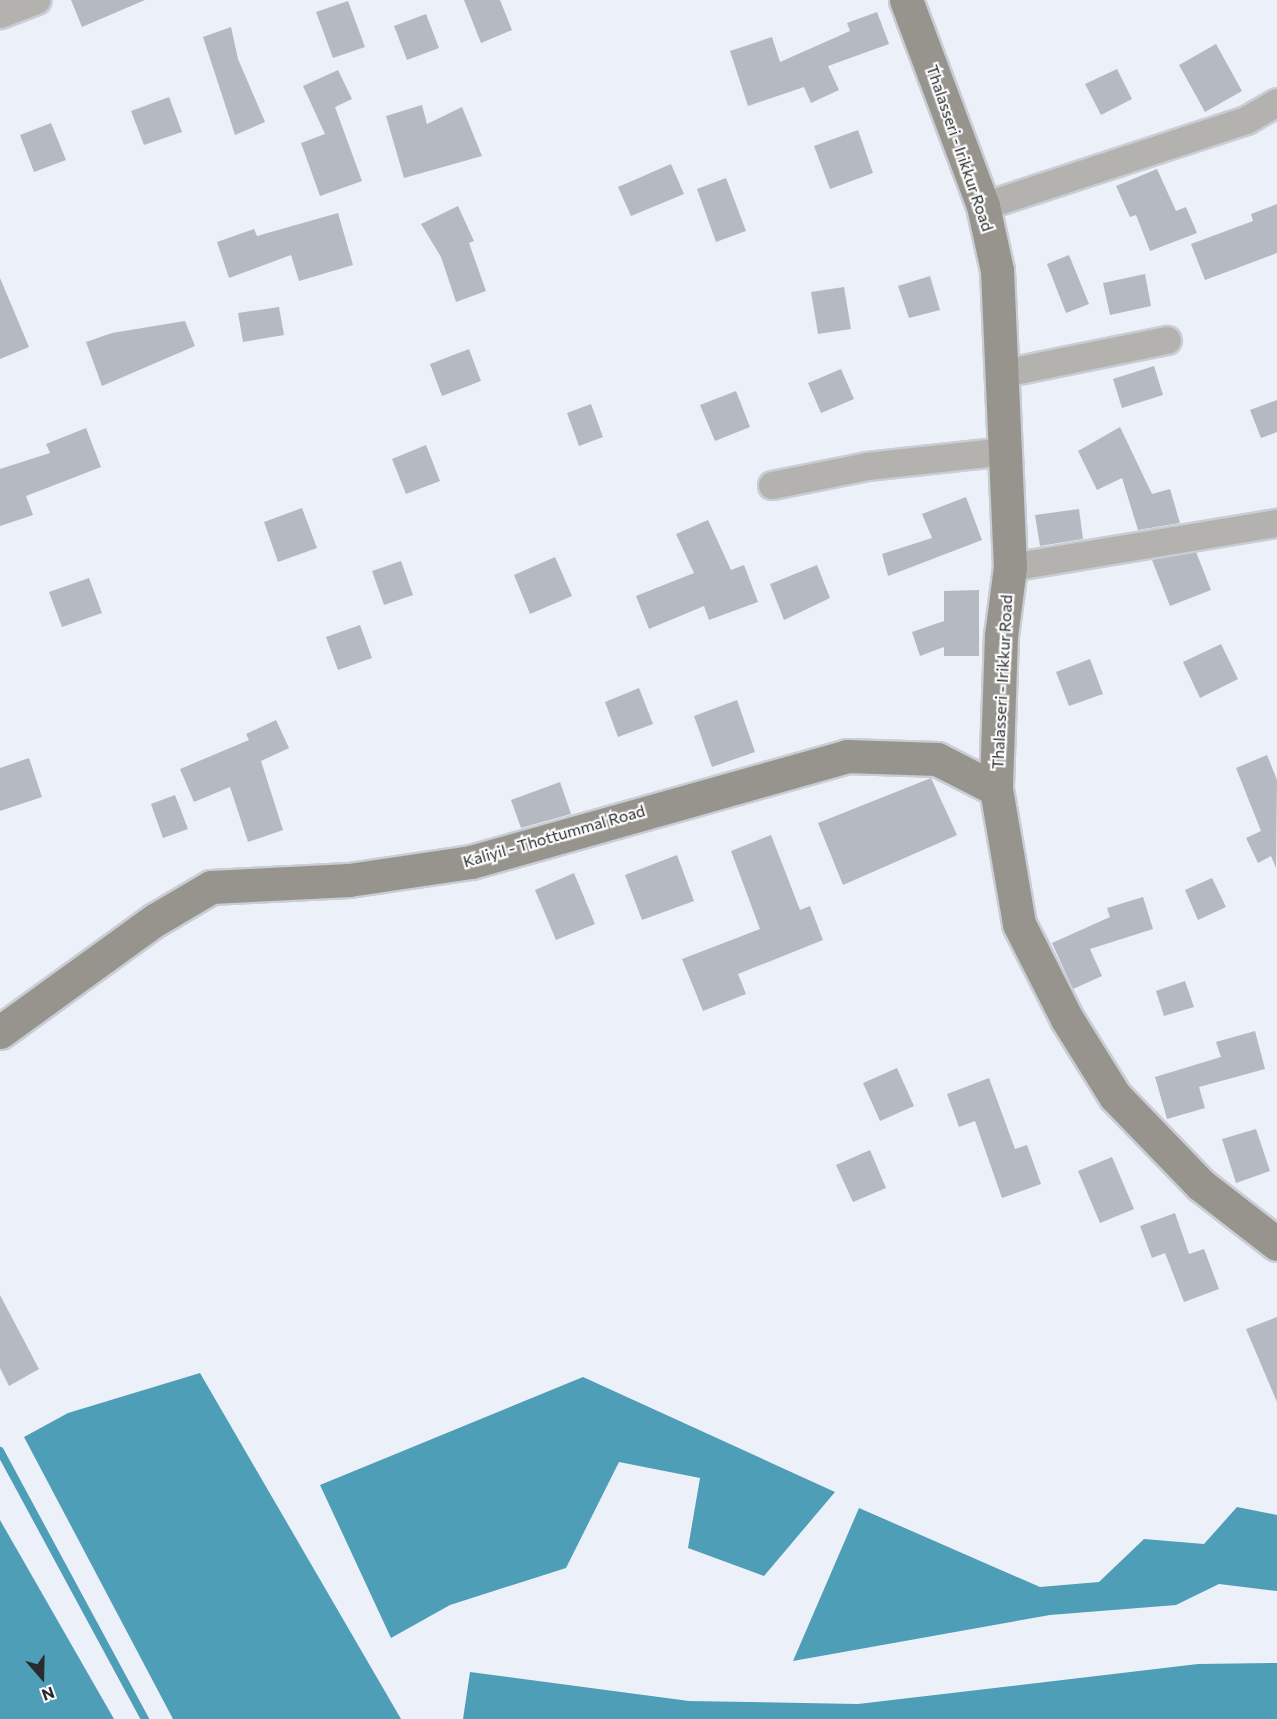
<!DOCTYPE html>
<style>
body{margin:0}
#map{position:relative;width:1277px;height:1719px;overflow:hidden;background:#ecf0f9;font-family:Commissioner,sans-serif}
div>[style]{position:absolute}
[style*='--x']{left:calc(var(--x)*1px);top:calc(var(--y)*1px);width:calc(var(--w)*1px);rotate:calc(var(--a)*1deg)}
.water>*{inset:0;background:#4f9eb8}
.stream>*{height:8px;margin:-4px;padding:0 4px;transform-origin:4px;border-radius:4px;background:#4f9eb8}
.building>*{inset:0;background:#b5bac2}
.roads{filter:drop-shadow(2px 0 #c9cdd4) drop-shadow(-2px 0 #c9cdd4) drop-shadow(0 2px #c9cdd4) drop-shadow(0 -2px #c9cdd4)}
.minor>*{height:27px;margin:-13.5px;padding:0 13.5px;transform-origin:13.5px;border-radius:13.5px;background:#b4b2ae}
.secondary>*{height:33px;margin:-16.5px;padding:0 16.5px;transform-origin:16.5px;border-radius:16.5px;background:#97948e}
span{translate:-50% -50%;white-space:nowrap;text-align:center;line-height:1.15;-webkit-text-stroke:4.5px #fdfdfd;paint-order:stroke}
.street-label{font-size:16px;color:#292b2e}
.north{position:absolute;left:12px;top:1647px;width:60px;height:60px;-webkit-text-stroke:4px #fdfdfd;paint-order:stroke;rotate:160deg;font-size:16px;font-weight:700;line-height:24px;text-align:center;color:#292b2e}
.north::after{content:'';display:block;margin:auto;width:21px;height:27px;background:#292b2e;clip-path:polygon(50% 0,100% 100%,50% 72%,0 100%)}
</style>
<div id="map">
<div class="water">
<i style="clip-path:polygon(200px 1373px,401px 1719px,173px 1719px,24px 1437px,68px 1413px)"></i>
<i style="clip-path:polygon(583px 1377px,835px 1492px,764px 1576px,688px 1548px,700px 1478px,619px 1462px,566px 1568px,450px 1605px,391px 1638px,320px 1485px)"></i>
<i style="clip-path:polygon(1237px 1507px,1277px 1515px,1277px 1591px,1219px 1584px,1176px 1605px,1050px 1615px,793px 1661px,859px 1508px,1040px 1587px,1099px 1582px,1144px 1539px,1204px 1544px)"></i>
<i style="clip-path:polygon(0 1520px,114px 1719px,0 1719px)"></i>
<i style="clip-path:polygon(1277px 1663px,1277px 1719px,463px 1719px,470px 1672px,689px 1701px,858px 1704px,1198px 1664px)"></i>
</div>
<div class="stream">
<i style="--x:0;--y:1451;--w:305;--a:61.6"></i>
</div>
<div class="building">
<i style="clip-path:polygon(71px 0,145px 0,82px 27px)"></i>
<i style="clip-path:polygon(464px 0,500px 0,512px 30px,481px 43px)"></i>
<i style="clip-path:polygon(348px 1px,365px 47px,333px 58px,316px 12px)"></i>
<i style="clip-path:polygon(877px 12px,889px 44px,828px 66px,839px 90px,811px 103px,804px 87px,748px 106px,730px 51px,772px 37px,780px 62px,850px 31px,847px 23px)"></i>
<i style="clip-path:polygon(426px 14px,439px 48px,407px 60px,394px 26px)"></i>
<i style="clip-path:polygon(231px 27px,238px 59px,265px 122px,235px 135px,203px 37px)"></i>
<i style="clip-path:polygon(1216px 44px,1242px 91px,1205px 112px,1179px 65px)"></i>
<i style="clip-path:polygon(1117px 69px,1132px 99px,1101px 115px,1085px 84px)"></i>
<i style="clip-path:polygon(338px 70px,352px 99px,335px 107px,362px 181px,320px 196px,301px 143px,325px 134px,303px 86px)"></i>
<i style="clip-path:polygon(169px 97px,182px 132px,144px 145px,131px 111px)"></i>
<i style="clip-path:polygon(422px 105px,427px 124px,462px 107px,482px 156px,404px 178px,386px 116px)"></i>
<i style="clip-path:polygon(51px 123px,66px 160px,34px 172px,20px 135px)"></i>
<i style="clip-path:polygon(858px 130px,873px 173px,830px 189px,814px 146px)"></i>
<i style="clip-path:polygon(671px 164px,684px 194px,631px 216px,618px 187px)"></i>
<i style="clip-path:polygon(1157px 169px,1176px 211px,1186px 207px,1197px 233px,1150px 251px,1136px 215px,1130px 217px,1116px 186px)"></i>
<i style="clip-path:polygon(726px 178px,746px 231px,716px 242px,697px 189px)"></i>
<i style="clip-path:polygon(1277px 204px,1277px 253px,1205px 280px,1191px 244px,1253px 221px,1251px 214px)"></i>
<i style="clip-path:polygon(458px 206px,474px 241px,469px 243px,486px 291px,456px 302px,441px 257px,421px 224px)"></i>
<i style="clip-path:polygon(338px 213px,353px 265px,299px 281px,291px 255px,229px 278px,217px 242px,254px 229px,257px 236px)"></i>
<i style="clip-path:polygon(1069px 255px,1089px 304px,1066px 313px,1047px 264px)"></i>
<i style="clip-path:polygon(1145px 274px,1151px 306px,1110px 315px,1103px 283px)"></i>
<i style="clip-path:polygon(930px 276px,940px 310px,909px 318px,898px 286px)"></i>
<i style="clip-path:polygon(0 278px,29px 347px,0 359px)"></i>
<i style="clip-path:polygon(844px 287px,851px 329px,818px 334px,811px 292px)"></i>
<i style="clip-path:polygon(279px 307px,284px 335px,243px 342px,238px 313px)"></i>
<i style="clip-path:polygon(185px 321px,195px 346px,102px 386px,86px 342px,112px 333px)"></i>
<i style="clip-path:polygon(469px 349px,481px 381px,442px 396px,430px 364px)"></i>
<i style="clip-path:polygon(1154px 366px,1163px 395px,1122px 408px,1113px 379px)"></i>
<i style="clip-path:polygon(841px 369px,854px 399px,821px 413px,808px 383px)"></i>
<i style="clip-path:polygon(736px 391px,750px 427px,715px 441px,700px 405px)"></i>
<i style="clip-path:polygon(1277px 400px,1277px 432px,1261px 438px,1250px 410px)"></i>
<i style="clip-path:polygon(591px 404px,603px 437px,579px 446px,567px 413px)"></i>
<i style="clip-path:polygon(1120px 427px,1152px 494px,1170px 489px,1180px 523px,1138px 530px,1122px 478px,1097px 490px,1078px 451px)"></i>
<i style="clip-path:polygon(86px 428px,101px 467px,26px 496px,33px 515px,0 526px,0 469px,50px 453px,46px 444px)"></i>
<i style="clip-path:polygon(426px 445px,440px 481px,406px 494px,392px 459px)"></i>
<i style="clip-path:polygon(966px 497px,982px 540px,888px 576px,882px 554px,932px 538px,922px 514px)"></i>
<i style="clip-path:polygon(302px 508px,317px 548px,278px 562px,264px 522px)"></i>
<i style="clip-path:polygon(1079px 509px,1083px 539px,1040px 546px,1035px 515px)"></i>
<i style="clip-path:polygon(708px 520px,731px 570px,744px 565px,758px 602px,709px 620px,704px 606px,649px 629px,636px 596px,694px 573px,676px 534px)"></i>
<i style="clip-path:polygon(1196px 552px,1211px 590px,1170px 606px,1152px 560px)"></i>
<i style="clip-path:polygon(555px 557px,572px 596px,530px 614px,514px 575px)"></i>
<i style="clip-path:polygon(401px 561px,413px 595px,384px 605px,372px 571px)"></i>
<i style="clip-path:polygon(817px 565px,830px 598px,784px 620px,770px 584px)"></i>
<i style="clip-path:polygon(89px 578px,102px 613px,62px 627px,49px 592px)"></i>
<i style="clip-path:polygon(979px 590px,979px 656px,944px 656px,944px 647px,920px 656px,912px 632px,944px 621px,944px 591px)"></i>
<i style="clip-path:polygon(360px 625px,372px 658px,338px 670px,326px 637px)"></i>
<i style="clip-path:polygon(1221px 644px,1238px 679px,1200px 698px,1183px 662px)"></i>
<i style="clip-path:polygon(1090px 659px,1103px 694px,1069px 706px,1056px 672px)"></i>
<i style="clip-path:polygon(639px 688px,653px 724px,618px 737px,605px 702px)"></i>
<i style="clip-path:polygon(737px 700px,755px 752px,712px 767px,694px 716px)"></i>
<i style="clip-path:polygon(276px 720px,289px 748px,261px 761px,283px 830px,248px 842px,230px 787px,194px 802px,180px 769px,249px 740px,246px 734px)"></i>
<i style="clip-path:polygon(1267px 755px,1277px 780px,1276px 868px,1271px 856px,1258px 863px,1246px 838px,1261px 831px,1236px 768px)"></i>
<i style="clip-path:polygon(29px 758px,42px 797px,0 811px,0 768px)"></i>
<i style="clip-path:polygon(931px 778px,957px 835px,843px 885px,818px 823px)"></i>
<i style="clip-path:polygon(560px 782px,571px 814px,521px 828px,511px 800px)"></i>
<i style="clip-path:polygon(175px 795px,188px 829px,163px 838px,151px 804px)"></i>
<i style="clip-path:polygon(771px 835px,800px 910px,810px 906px,823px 940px,738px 974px,746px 994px,703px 1011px,682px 959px,760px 929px,731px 851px)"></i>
<i style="clip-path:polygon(677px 855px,694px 901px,642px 920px,625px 875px)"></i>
<i style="clip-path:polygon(574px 873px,595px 924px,556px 940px,535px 890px)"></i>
<i style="clip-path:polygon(1212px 878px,1226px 907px,1198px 920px,1185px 890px)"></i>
<i style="clip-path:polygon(1143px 897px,1153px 929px,1090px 949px,1102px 976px,1073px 989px,1052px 943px,1110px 917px,1107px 908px)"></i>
<i style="clip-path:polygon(1185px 981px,1194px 1007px,1164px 1016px,1156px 991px)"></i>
<i style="clip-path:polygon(1255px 1031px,1265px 1069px,1199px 1087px,1205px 1108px,1167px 1119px,1155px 1077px,1221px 1057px,1216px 1042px)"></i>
<i style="clip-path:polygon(897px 1068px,914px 1106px,880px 1121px,863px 1083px)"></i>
<i style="clip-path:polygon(989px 1078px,1015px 1149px,1027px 1145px,1041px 1184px,1002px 1198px,975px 1121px,959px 1127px,947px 1094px)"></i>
<i style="clip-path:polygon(1256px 1129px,1270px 1171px,1236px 1183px,1222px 1139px)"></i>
<i style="clip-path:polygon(870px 1150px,886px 1188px,853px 1202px,836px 1165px)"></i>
<i style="clip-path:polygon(1112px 1157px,1134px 1209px,1100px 1223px,1078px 1171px)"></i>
<i style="clip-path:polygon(1175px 1213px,1189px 1254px,1204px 1249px,1219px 1289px,1184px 1302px,1165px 1253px,1152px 1258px,1140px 1226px)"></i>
<i style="clip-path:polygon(0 1295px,39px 1369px,9px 1386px,0 1368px)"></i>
<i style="clip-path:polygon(1277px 1317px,1277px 1402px,1246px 1329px)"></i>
</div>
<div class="roads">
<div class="minor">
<i style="--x:0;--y:14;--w:39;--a:-21"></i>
<i style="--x:983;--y:206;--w:277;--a:-18.1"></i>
<i style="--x:1246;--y:120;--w:36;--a:-30"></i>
<i style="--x:1003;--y:373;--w:167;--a:-11.4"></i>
<i style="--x:772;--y:485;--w:97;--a:-11.3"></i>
<i style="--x:867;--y:466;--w:139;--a:-6.2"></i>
<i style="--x:1010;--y:567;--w:271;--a:-9.4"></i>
</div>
<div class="secondary">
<i style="--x:906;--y:0;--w:220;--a:69.5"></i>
<i style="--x:983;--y:206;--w:66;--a:77.7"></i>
<i style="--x:997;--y:270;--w:297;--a:87.5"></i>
<i style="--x:1010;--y:567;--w:69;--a:97.5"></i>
<i style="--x:1001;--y:635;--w:154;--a:91.9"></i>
<i style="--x:996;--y:789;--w:137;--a:80.3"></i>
<i style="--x:1019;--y:924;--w:106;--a:63.2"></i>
<i style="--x:1067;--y:1019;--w:91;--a:58.1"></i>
<i style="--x:1115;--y:1096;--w:124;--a:46"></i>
<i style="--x:1201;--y:1185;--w:96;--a:37.8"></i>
<i style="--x:0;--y:1032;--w:191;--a:-35.9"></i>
<i style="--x:155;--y:920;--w:65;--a:-30.5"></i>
<i style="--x:211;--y:887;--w:138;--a:-2.9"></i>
<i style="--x:349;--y:880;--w:123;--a:-8.4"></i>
<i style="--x:471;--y:862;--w:391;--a:-15.7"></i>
<i style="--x:847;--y:756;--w:90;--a:1.9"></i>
<i style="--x:937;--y:759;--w:66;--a:27"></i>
</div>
</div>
<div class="street-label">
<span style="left:960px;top:148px;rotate:71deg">Thalasseri - Irikkur Road</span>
<span style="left:1002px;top:682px;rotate:-87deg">Thalasseri - Irikkur Road</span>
<span style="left:554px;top:836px;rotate:-16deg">Kaliyil - Thottummal Road</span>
</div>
<div class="north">N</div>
</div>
